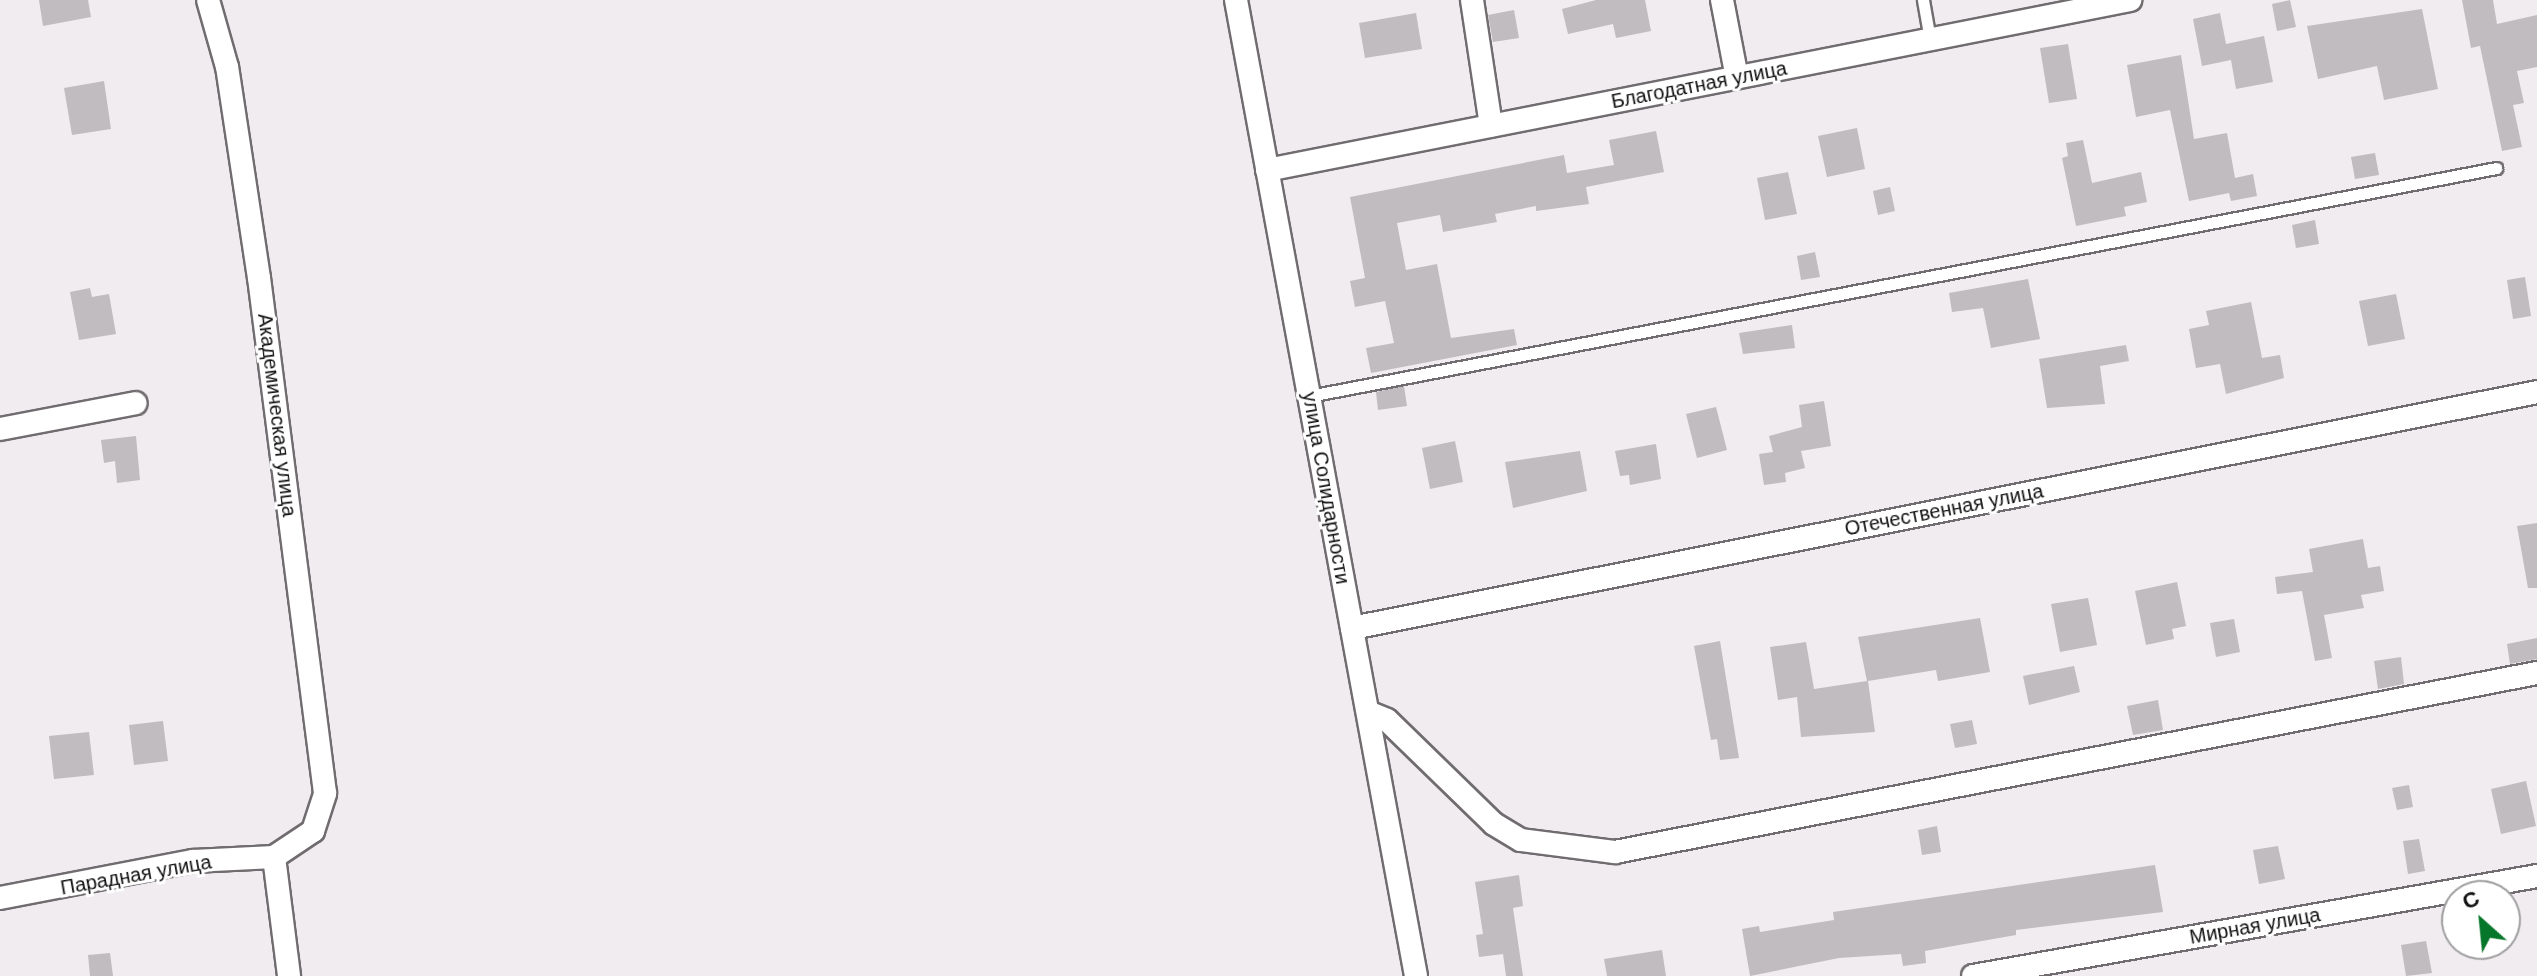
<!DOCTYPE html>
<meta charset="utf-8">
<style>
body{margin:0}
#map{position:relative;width:2537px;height:976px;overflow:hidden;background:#f0ecf0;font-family:Helvetica,sans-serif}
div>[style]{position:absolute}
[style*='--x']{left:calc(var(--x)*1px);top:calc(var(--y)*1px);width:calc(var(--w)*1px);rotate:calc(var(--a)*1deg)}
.building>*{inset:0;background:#c0bcbf}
.roads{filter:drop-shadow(2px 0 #706c6f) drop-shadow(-2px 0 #706c6f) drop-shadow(0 2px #706c6f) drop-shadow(0 -2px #706c6f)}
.lane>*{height:11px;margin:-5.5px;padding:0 5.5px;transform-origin:5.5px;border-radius:5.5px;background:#fff}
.street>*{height:22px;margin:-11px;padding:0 11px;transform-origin:11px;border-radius:11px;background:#fff}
span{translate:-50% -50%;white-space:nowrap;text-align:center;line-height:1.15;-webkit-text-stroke:6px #fff;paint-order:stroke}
.street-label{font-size:20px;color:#111011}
.north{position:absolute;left:2441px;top:880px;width:80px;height:80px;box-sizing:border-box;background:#fff;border:2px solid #a09fa0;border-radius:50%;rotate:333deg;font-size:22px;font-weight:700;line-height:32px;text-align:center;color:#111011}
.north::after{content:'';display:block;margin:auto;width:28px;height:36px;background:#06762a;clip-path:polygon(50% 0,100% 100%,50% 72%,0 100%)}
</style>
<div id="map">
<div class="building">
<i style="clip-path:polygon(39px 0,88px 0,91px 17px,43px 26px)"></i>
<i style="clip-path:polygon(1596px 0,1645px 0,1651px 31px,1616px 38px,1613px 24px,1568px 34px,1562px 9px)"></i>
<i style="clip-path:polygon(2290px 0,2296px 27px,2277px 31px,2272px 4px)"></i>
<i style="clip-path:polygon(2462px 0,2493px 0,2497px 24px,2537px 15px,2537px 67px,2517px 71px,2524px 103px,2513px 105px,2522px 147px,2502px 151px,2480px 46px,2471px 48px)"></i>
<i style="clip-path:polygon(2422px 9px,2438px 89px,2384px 100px,2377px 66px,2318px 79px,2307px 26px)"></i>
<i style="clip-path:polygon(1514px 10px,1519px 38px,1493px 42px,1488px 15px)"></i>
<i style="clip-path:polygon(1416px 13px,1422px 49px,1365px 58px,1359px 23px)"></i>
<i style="clip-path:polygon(2220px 13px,2226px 44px,2264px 36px,2273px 82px,2236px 89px,2231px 60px,2202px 66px,2193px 19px)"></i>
<i style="clip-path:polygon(2068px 44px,2077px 99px,2049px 103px,2040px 48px)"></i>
<i style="clip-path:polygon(2181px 55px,2194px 139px,2227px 133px,2235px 178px,2253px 174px,2257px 196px,2231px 201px,2229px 193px,2189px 201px,2170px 110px,2136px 117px,2127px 65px)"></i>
<i style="clip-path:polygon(104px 81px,111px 129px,72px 135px,64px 88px)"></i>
<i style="clip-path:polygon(1857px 128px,1865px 169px,1827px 177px,1818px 136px)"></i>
<i style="clip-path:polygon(1656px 131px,1664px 172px,1586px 187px,1589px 204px,1536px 211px,1536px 206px,1495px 214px,1497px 222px,1443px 232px,1440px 215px,1397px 223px,1406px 270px,1437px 264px,1451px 338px,1514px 329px,1517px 345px,1371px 373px,1366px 348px,1394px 343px,1385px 301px,1355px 307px,1350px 281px,1365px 278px,1350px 197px,1564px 155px,1567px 173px,1614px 165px,1609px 140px)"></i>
<i style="clip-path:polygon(2083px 140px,2092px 183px,2141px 172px,2147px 202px,2124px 207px,2126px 216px,2076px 226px,2062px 158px,2068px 156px,2066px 143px)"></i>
<i style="clip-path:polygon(2375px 153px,2379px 175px,2355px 179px,2351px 157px)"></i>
<i style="clip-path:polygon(1788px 172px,1797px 214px,1765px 220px,1757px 178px)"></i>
<i style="clip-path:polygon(1890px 187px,1895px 211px,1878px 215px,1873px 191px)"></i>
<i style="clip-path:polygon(2315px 220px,2319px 244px,2296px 248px,2292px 225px)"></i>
<i style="clip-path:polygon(1815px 252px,1820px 277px,1801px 280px,1797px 256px)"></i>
<i style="clip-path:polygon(2525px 277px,2531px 316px,2513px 319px,2507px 280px)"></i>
<i style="clip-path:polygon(2028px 279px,2040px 339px,1991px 348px,1983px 308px,1952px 312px,1949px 293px)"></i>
<i style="clip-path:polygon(90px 288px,92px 297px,109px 294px,116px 334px,79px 340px,70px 292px)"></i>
<i style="clip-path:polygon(2396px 294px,2405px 339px,2368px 346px,2359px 301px)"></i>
<i style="clip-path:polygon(2251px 302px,2262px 358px,2280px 355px,2284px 378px,2226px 394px,2220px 364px,2196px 368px,2189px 329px,2209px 325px,2206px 311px)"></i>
<i style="clip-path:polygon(1792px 325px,1795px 348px,1743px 354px,1739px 333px)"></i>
<i style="clip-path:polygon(2126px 345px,2129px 361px,2100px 366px,2105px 404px,2047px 408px,2039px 359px)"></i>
<i style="clip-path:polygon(1404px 386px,1407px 406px,1378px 410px,1376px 392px)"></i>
<i style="clip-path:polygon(1824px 401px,1831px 446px,1801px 451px,1805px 468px,1785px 473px,1786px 482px,1764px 485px,1759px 454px,1773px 452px,1769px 436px,1802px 427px,1799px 405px)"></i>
<i style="clip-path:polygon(1716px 407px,1727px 450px,1697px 458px,1686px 414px)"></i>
<i style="clip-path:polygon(136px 436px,140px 480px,117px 483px,115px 461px,104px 463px,101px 440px)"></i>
<i style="clip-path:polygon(1455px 441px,1463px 482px,1430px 489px,1422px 448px)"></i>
<i style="clip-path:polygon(1656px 444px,1661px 479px,1630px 485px,1629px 475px,1620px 476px,1615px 451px)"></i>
<i style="clip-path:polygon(1580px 451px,1587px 491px,1513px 508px,1505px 462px)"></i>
<i style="clip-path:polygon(2537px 523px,2537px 588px,2528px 588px,2517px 526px)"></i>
<i style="clip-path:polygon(2363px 539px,2368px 568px,2380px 566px,2384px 591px,2361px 595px,2364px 608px,2324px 615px,2332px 658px,2315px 661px,2302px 591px,2277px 594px,2275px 577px,2313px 572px,2309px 549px)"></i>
<i style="clip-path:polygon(2177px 582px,2186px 626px,2172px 629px,2174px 639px,2146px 645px,2135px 591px)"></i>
<i style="clip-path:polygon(2088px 598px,2097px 645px,2060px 652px,2051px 604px)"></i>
<i style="clip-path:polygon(1980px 618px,1990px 672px,1938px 681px,1936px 670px,1868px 681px,1875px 732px,1801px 737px,1797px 697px,1778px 700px,1770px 647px,1806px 642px,1814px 689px,1867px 681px,1858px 637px)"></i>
<i style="clip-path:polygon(2234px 619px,2240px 652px,2216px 657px,2210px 623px)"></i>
<i style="clip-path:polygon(2537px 638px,2537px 659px,2510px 664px,2507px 644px)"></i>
<i style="clip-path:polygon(1720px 641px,1739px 758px,1720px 760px,1717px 739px,1711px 740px,1694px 646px)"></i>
<i style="clip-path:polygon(2401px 657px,2404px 684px,2378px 689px,2374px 661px)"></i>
<i style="clip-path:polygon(2074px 666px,2080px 692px,2029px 705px,2023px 676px)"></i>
<i style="clip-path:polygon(2158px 700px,2163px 730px,2133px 735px,2127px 706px)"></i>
<i style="clip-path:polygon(1972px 720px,1977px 744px,1955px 748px,1950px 724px)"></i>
<i style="clip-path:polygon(163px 721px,168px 761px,134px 765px,129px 725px)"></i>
<i style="clip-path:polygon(89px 732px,94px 775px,54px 779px,49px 736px)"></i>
<i style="clip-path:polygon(2526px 781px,2536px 826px,2501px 834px,2491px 789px)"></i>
<i style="clip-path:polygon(2409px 785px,2413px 807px,2397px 810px,2392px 788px)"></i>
<i style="clip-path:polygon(1937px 826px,1941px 852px,1922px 855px,1918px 830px)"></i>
<i style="clip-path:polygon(2419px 839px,2425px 871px,2408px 874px,2403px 841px)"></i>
<i style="clip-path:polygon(2278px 846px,2285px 879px,2259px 884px,2253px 850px)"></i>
<i style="clip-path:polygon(2155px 865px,2163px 912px,2016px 930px,2016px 935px,1925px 951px,1926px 963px,1903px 966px,1901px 954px,1839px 958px,1750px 976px,1742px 929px,1759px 926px,1760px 932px,1834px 920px,1833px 912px)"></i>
<i style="clip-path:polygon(1519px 875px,1523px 906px,1513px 908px,1523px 976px,1506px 976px,1503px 954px,1479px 957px,1476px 935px,1483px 934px,1475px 882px)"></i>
<i style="clip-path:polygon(2426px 941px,2432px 973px,2406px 976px,2401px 945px)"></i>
<i style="clip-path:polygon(1662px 950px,1666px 976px,1607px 976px,1604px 959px)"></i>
<i style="clip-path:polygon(110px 953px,113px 976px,90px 976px,88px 955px)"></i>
</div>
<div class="roads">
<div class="lane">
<i style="--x:1923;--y:0;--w:40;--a:80"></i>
<i style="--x:1309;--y:396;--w:1209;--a:-10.87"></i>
</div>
<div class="street">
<i style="--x:1236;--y:0;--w:992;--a:79.55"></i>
<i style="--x:1472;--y:0;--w:127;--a:81.4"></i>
<i style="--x:1722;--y:0;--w:79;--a:79.1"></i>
<i style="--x:1267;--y:170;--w:880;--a:-11.14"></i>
<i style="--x:0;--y:429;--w:138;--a:-10.8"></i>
<i style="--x:1352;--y:628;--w:1208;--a:-11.26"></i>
<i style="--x:1370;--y:713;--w:18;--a:22"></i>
<i style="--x:1387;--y:720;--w:149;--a:44.2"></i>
<i style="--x:1494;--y:824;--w:31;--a:31"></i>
<i style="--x:1521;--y:840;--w:95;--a:7.3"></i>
<i style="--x:1615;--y:852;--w:939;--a:-10.99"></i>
<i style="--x:274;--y:857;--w:120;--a:82.8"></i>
<i style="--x:0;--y:898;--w:197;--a:-10.9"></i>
<i style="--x:193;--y:861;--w:81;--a:-2.8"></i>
<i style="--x:274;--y:857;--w:47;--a:-33.7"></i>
<i style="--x:313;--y:831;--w:40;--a:-72"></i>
<i style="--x:325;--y:793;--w:519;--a:-97.3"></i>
<i style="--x:259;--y:278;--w:213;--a:-98.6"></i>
<i style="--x:227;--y:67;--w:70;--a:-105.8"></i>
<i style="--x:1973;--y:976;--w:573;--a:-10.05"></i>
</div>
</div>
<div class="street-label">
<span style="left:1699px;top:85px;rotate:-11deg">Благодатная улица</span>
<span style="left:277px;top:415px;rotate:83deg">Академическая улица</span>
<span style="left:1326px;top:488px;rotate:80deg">улица Солидарности</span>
<span style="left:1944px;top:510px;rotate:-11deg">Отечественная улица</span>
<span style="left:136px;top:875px;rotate:-10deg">Парадная улица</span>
<span style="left:2255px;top:926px;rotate:-10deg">Мирная улица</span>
</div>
<div class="north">С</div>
</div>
